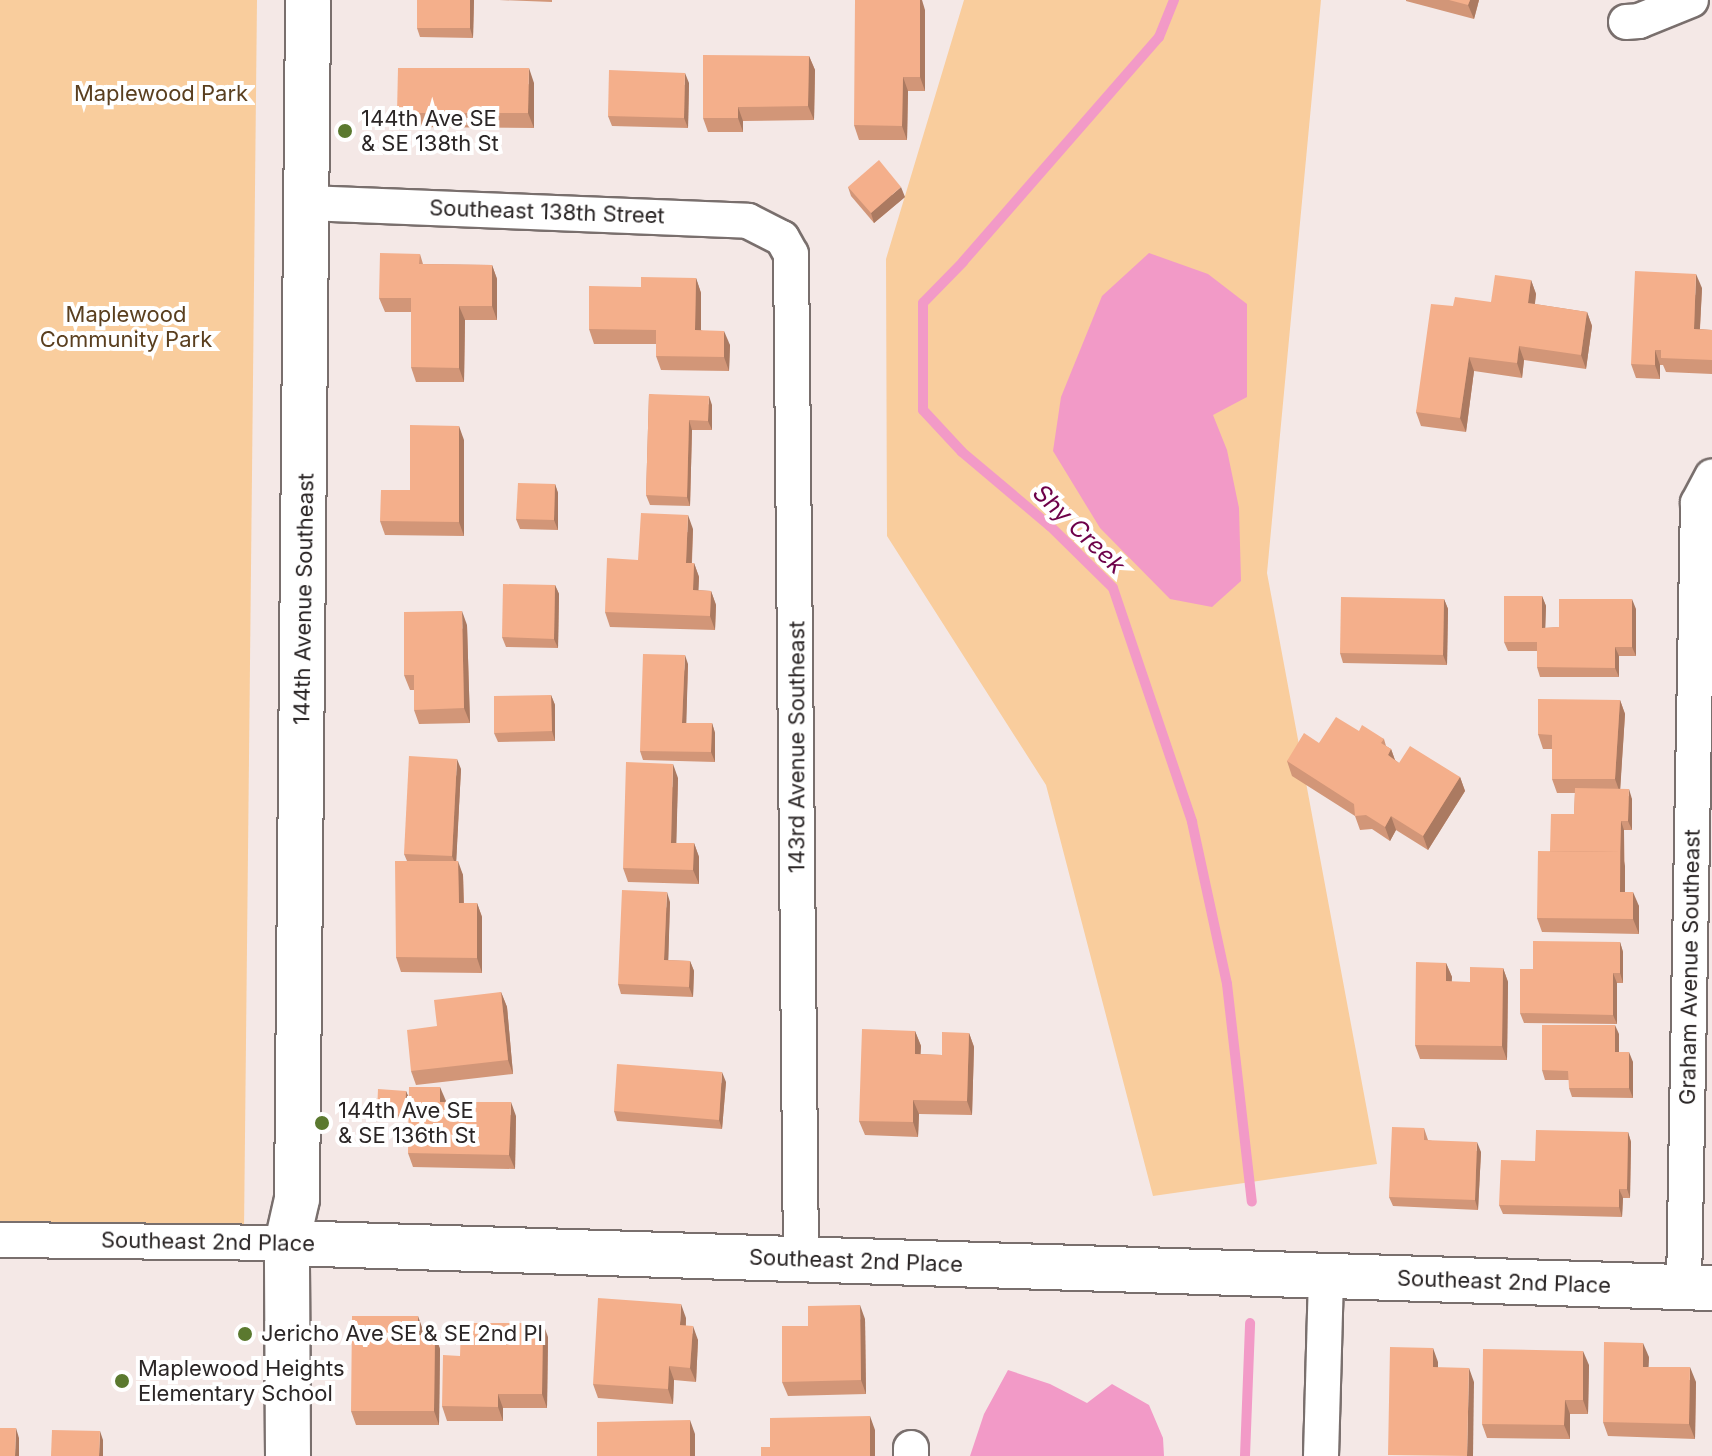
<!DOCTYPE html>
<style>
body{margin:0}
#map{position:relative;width:1712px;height:1456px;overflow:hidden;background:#f4e8e6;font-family:Inter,sans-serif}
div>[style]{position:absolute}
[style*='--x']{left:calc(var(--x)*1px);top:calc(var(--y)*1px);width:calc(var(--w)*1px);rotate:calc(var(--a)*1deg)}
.green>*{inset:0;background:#f9cd9d}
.water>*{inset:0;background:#f29ac7}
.stream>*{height:10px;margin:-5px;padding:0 5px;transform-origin:5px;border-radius:5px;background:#f29ac7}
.roads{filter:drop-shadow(2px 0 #796f6d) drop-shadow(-2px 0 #796f6d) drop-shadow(0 2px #796f6d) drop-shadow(0 -2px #796f6d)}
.street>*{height:34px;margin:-17px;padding:0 17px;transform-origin:17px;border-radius:17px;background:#fff}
.secondary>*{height:44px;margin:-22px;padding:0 22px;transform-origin:22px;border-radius:22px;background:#fff}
.wall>*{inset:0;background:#d29678}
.shaded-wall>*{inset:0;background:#ab7a61}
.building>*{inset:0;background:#f4af8b}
.dots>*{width:22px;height:22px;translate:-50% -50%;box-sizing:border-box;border:4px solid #fff;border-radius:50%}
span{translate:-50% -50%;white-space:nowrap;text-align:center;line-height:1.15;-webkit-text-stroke:8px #fff;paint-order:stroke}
.park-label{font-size:22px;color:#5a3f1f}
.poi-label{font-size:22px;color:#2b2626}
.left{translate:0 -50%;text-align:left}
.street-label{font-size:22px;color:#2b2626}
.water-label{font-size:24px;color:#6d0049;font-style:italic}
</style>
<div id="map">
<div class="green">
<i style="clip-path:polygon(0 0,257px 0,244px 1231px,0 1224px)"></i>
<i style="clip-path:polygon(964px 0,1321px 0,1267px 573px,1377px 1164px,1153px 1196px,1046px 785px,887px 536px,886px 259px)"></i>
</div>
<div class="water">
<i style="clip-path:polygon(1149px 253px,1208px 274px,1247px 304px,1247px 397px,1213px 415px,1227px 450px,1239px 508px,1241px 581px,1212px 607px,1170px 599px,1100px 528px,1053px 451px,1061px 397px,1102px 296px)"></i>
<i style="clip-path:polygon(1008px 1370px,1050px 1384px,1087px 1403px,1112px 1384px,1149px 1405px,1163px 1438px,1164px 1456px,970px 1456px,984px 1414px)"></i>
</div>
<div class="stream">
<i style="--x:1174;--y:0;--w:40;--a:112"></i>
<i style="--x:1159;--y:37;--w:298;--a:131.1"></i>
<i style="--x:963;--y:262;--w:57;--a:134.3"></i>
<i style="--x:923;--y:303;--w:107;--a:90"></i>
<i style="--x:923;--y:410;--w:57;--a:47.1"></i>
<i style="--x:962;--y:452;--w:115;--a:40.1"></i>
<i style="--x:1050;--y:526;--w:88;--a:44.5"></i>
<i style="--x:1113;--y:588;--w:247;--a:71.3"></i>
<i style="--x:1192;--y:822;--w:166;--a:77.8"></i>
<i style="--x:1227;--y:984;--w:219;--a:83.5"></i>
<i style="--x:1245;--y:1456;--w:133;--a:-87.8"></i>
</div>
<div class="roads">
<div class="street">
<i style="--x:1626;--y:22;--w:13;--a:-4"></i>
<i style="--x:1639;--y:21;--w:56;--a:-22"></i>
<i style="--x:307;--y:203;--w:441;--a:2.3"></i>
<i style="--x:748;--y:221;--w:38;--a:27"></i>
<i style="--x:782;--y:238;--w:18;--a:61"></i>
<i style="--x:791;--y:254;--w:1006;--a:89.43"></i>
<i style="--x:0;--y:1240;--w:287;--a:0.6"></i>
<i style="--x:1684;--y:1287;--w:784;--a:-88.98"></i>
<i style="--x:1698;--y:503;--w:30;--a:-62"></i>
<i style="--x:911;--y:1448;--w:8;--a:90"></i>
<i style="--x:1321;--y:1456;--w:179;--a:-88.4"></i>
</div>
<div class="secondary">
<i style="--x:287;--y:1243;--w:1426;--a:1.81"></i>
<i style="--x:288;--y:1456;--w:213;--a:-90.3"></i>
<i style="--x:287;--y:1243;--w:45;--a:-77.2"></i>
<i style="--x:297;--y:1199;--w:1199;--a:-89.47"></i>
</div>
</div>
<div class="wall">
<i style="clip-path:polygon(417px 0,474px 0,473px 38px,420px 37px,417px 28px)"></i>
<i style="clip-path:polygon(499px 0,552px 0,552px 2px)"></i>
<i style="clip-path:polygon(1406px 0,1479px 0,1474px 19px,1406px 1px)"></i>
<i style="clip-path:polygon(925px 10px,925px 91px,908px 91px,907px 140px,859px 140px,854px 125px)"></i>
<i style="clip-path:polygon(809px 56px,815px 70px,814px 120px,743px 121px,743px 132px,708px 132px,703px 118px)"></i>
<i style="clip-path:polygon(534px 83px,534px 128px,402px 127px,397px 113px)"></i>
<i style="clip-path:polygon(689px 83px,688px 128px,612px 126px,608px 116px)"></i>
<i style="clip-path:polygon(848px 187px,905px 197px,874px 223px,851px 196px)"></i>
<i style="clip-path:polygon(420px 254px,423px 264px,492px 265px,497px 279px,497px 320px,465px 320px,464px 382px,416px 382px,411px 367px,411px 312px,385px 312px,379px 298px)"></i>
<i style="clip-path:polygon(696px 278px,701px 293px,701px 330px,730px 345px,729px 371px,661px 370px,656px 356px,656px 344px,594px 344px,589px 329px,641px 287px)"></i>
<i style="clip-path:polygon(1531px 280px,1536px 294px,1535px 304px,1587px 312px,1592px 326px,1586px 369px,1524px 360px,1522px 378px,1474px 371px,1466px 432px,1421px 426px,1416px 412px,1453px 306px,1491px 302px)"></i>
<i style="clip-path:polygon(1702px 288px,1700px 329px,1712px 330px,1712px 374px,1666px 372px,1663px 365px,1660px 365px,1660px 379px,1636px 378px,1631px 364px)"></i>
<i style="clip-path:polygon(649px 394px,712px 405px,712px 430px,692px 430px,690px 506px,650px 505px,646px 495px)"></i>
<i style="clip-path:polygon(464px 440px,464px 536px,385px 535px,380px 521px,410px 490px)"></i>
<i style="clip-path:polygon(555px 484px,558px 493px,558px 530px,520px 529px,516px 519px)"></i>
<i style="clip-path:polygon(693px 529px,692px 563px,694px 563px,699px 577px,698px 590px,711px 591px,716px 605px,715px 630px,610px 627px,605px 612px,638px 560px)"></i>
<i style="clip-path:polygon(555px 585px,559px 594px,558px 648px,506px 647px,502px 637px)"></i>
<i style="clip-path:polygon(1542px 596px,1546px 606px,1545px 628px,1559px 627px,1636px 609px,1636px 656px,1619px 656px,1619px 677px,1540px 677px,1537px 667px,1537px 651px,1508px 651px,1504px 642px)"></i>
<i style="clip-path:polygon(1444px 599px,1448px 609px,1447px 665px,1343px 663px,1340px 653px)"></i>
<i style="clip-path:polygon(467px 625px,470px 723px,419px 724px,414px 710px,414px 690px,410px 690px,404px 675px)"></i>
<i style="clip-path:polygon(688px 664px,686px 723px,712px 723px,715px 733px,715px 762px,643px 760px,640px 751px)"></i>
<i style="clip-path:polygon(551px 695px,555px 705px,555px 741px,498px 742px,494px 733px)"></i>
<i style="clip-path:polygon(1620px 700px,1625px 714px,1620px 789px,1632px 799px,1632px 830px,1624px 830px,1625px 892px,1639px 906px,1639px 934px,1542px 932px,1537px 918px,1550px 851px,1574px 814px,1575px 793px,1557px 793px,1552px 779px,1552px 749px,1543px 749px,1538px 734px)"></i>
<i style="clip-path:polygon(1359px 731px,1384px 739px,1386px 746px,1391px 749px,1395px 760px,1399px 763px,1460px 777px,1465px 791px,1428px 850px,1396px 830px,1390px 841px,1372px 829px,1360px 830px,1355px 816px,1292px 776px,1287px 761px,1319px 743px)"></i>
<i style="clip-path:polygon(461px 769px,456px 861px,463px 875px,464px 903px,477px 903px,482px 917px,482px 973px,401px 972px,396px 957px,407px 861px,404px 854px)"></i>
<i style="clip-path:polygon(678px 778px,676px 843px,694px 843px,699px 857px,699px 884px,628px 882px,623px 868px)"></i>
<i style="clip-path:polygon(670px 902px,668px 960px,690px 961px,694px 971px,693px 997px,621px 994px,618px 984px)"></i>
<i style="clip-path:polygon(1620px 942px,1623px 952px,1623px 983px,1617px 983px,1617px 1024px,1524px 1023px,1520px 1013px,1533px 969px)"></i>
<i style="clip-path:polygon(1446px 963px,1452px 977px,1451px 982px,1470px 982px,1503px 968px,1508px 982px,1507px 1060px,1420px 1059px,1415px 1045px)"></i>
<i style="clip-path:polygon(501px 992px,507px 1007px,513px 1074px,416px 1085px,411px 1071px,437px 1026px)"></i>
<i style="clip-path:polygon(915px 1031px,921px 1046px,920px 1054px,942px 1055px,969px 1033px,974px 1047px,972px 1115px,919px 1114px,918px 1137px,865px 1135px,859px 1121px)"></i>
<i style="clip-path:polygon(1619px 1034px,1619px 1052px,1633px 1062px,1633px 1098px,1572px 1097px,1569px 1088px,1569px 1080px,1545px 1080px,1542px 1070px)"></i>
<i style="clip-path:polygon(726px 1082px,722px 1129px,617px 1121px,614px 1111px)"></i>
<i style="clip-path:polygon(406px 1091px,408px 1096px,406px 1120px,379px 1118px,377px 1113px)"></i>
<i style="clip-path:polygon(446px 1102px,516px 1116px,515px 1169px,413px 1167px,408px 1153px)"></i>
<i style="clip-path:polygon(1424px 1128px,1428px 1140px,1481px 1152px,1478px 1210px,1393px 1206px,1389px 1197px)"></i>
<i style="clip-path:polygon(1628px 1132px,1631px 1142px,1630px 1198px,1623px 1198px,1622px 1217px,1503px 1214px,1499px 1205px,1535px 1161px)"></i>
<i style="clip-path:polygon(686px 1318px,686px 1326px,698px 1340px,696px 1382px,674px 1380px,673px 1404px,598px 1398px,593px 1384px)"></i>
<i style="clip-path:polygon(865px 1319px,866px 1394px,788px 1396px,782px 1382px,808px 1326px)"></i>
<i style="clip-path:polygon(423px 1330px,423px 1335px,435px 1335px,440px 1349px,439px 1425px,356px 1425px,351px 1411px)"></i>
<i style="clip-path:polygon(548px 1337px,547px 1408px,503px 1408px,503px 1421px,447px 1421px,442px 1406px,460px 1356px)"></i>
<i style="clip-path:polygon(1649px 1357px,1648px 1367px,1696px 1382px,1695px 1439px,1608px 1436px,1603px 1422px)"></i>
<i style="clip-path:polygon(1589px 1365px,1588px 1414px,1570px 1414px,1570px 1439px,1487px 1438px,1482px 1424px)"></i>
</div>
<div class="shaded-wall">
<i style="clip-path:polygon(470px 0,474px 0,473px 38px,470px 28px)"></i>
<i style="clip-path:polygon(920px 0,922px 0,925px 10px,925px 91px,920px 77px)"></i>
<i style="clip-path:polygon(1470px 0,1479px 0,1474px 19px,1468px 5px)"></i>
<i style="clip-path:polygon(809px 56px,815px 70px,814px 120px,808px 106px)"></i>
<i style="clip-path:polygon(529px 68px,534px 83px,534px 128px,528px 113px)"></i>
<i style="clip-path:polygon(685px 73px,689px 83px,688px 128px,684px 118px)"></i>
<i style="clip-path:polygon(903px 77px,908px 91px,907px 140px,902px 126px)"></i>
<i style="clip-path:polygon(738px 107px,743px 121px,743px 132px,738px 118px)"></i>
<i style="clip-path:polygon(901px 187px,905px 197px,874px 223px,871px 213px)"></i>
<i style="clip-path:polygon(492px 265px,497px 279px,497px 320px,492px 306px)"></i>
<i style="clip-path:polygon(1696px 274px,1702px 288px,1699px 344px,1694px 329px)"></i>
<i style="clip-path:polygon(696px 278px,701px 293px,701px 344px,695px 330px)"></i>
<i style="clip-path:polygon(1531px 280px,1536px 294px,1533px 317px,1528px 303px)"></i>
<i style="clip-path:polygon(459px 306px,465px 320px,464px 382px,459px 368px)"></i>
<i style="clip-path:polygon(1587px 312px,1592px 326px,1586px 369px,1581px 355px)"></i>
<i style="clip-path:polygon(724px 331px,730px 345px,729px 371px,724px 357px)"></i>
<i style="clip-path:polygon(1519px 346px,1524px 360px,1522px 378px,1517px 363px)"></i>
<i style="clip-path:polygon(1655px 350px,1660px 365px,1660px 379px,1655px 365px)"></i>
<i style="clip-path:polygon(1469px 357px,1474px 371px,1466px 432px,1460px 418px)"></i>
<i style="clip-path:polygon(709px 396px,712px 405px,712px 430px,708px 421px)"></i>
<i style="clip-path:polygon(689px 420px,692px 430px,690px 506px,687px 497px)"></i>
<i style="clip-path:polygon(459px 426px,464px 440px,464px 536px,459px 522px)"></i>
<i style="clip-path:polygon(555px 484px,558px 493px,558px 530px,554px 520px)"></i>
<i style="clip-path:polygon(688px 515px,693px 529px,691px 577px,686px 563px)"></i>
<i style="clip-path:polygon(694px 563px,699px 577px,698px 604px,693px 590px)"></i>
<i style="clip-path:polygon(555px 585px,559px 594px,558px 648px,554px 639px)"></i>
<i style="clip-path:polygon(711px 591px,716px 605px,715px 630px,710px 616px)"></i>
<i style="clip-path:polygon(1542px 596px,1546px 606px,1545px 637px,1542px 628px)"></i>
<i style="clip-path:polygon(1444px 599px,1448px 609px,1447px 665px,1443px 655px)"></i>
<i style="clip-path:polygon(1632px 599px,1636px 609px,1636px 656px,1632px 647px)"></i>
<i style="clip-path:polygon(462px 611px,467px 625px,470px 723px,464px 708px)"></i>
<i style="clip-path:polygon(1615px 647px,1619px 656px,1619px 677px,1615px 668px)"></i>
<i style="clip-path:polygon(685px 655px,688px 664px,686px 733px,682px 723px)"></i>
<i style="clip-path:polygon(551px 695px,555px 705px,555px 741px,552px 731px)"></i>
<i style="clip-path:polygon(1620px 700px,1625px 714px,1620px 793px,1615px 779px)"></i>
<i style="clip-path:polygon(712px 723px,715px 733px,715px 762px,711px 752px)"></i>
<i style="clip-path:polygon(1391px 749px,1396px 763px,1388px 755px)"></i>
<i style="clip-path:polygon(457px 759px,461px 769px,456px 866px,452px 856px)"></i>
<i style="clip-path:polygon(673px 764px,678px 778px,676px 857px,671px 843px)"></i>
<i style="clip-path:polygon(1460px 777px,1465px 791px,1428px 850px,1423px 836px)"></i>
<i style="clip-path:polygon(1629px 789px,1632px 799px,1632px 830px,1628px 821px)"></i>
<i style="clip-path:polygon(1391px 816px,1396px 830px,1390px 841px,1385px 827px)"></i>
<i style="clip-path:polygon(1621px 821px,1624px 830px,1624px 861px,1625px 866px,1625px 906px,1620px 892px)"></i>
<i style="clip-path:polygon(694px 843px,699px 857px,699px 884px,693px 870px)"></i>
<i style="clip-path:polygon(458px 861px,463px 875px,464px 918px,459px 903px)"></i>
<i style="clip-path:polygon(667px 892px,670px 902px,668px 970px,664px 960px)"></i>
<i style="clip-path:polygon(1633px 892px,1639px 906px,1639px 934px,1633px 919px)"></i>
<i style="clip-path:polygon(477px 903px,482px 917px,482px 973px,477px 958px)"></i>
<i style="clip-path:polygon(1620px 942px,1623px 952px,1623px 983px,1620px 973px)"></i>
<i style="clip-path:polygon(690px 961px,694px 971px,693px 997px,689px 987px)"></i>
<i style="clip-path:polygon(1446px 963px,1452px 977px,1451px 996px,1446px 981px)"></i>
<i style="clip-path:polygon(1503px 968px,1508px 982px,1507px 1060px,1502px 1046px)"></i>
<i style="clip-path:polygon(1613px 973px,1617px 983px,1617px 1024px,1613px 1015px)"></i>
<i style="clip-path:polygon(501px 992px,507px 1007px,513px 1074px,508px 1060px)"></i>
<i style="clip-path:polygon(1615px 1025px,1619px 1034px,1619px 1062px,1615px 1052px)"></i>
<i style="clip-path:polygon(915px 1031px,921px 1046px,920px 1068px,915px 1054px)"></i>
<i style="clip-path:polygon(969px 1033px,974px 1047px,972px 1115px,967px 1101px)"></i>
<i style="clip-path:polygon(1629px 1052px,1633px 1062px,1633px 1098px,1629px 1088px)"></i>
<i style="clip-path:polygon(722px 1072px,726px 1082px,722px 1129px,719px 1120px)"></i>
<i style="clip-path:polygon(440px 1087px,446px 1101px,445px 1116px,440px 1102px)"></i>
<i style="clip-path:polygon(406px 1091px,408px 1096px,406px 1120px,405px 1115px)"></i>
<i style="clip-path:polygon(913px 1100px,919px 1114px,918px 1137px,913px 1122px)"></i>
<i style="clip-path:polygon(511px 1102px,516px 1116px,515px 1169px,509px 1155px)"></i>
<i style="clip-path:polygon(1628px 1132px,1631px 1142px,1630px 1198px,1627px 1189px)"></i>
<i style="clip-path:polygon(1477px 1142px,1481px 1152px,1478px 1210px,1475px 1200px)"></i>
<i style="clip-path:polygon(1619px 1189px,1623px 1198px,1622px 1217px,1619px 1207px)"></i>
<i style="clip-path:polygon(681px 1304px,686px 1318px,685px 1340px,680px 1325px)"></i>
<i style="clip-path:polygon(860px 1305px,865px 1319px,866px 1394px,861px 1380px)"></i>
<i style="clip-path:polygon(418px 1316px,423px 1330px,423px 1349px,418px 1335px)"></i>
<i style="clip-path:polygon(543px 1323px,548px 1337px,547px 1408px,542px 1394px)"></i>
<i style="clip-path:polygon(693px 1326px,698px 1340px,696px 1382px,690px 1368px)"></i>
<i style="clip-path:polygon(435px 1335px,440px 1349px,439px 1425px,434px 1411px)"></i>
<i style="clip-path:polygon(1643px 1343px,1649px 1357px,1648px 1381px,1643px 1367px)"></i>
<i style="clip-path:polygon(1433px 1348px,1438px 1362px,1438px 1382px,1433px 1367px)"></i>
<i style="clip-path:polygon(1583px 1351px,1589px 1365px,1588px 1414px,1583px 1400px)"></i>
<i style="clip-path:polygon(669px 1366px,674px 1380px,673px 1404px,668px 1389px)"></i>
<i style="clip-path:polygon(1690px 1367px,1696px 1382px,1695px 1439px,1689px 1424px)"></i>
<i style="clip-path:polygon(1469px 1368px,1474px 1382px,1473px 1456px,1467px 1456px)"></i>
<i style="clip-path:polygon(498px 1394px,503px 1408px,503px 1421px,498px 1407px)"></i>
<i style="clip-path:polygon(1565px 1400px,1570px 1414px,1570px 1439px,1564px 1425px)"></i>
<i style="clip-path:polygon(870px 1416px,875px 1430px,875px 1456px,870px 1456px)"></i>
<i style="clip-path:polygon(690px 1420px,695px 1434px,695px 1456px,690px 1456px)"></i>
<i style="clip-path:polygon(16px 1428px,19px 1438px,19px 1456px,15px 1456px)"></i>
<i style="clip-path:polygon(100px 1431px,103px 1440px,103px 1456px,99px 1456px)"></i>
</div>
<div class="building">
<i style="clip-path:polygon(417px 0,470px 0,470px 28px,417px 28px)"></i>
<i style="clip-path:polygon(855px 0,920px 0,920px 77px,903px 77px,902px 126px,854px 125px)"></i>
<i style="clip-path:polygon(1449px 0,1470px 0,1468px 5px)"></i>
<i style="clip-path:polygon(703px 55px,809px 56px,808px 106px,738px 107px,738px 118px,703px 118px)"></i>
<i style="clip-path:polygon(398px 68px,529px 68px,528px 113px,397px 113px)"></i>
<i style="clip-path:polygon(609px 70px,685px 73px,684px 118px,608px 116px)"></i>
<i style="clip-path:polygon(879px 160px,901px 187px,871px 213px,848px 187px)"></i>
<i style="clip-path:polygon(380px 253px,420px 254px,419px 264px,492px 265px,492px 306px,459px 306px,459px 368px,411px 367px,411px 298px,379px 298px)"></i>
<i style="clip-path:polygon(1635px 271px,1696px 274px,1694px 329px,1712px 330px,1712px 360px,1661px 358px,1661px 350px,1655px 350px,1655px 365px,1631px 364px)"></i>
<i style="clip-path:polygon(1495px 275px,1531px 280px,1528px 303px,1587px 312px,1581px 355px,1519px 346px,1517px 363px,1469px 357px,1460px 418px,1416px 412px,1431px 304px,1453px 306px,1455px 297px,1491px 302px)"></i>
<i style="clip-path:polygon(641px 277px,696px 278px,695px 330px,724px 331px,724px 357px,656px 356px,656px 330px,589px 329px,589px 286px,641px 287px)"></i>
<i style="clip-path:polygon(649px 394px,709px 396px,708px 421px,689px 420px,687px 497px,646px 495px)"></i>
<i style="clip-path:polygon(410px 425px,459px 426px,459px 522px,380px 521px,381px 490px,410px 490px)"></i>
<i style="clip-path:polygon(518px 483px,555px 484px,554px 520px,516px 519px)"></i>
<i style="clip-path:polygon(641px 513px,688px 515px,686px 563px,694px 563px,693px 590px,711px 591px,710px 616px,605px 612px,607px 558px,638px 560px)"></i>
<i style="clip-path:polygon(503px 584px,555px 585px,554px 639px,502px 637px)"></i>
<i style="clip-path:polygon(1504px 596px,1542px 596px,1542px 628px,1559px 627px,1559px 599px,1632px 599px,1632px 647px,1615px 647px,1615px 668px,1537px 667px,1537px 642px,1504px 642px)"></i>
<i style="clip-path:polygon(1341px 597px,1444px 599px,1443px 655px,1340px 653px)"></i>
<i style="clip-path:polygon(462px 611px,464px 708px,414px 710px,414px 675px,404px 675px,404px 612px)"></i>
<i style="clip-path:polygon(643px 654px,685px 655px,682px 723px,712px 723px,711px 752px,640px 751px)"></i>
<i style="clip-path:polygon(551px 695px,552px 731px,494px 733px,494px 696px)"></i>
<i style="clip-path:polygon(1538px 699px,1620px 700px,1615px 779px,1552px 779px,1552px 735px,1538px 734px)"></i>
<i style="clip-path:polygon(1336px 717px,1359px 731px,1362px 725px,1384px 739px,1381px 743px,1391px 749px,1388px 755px,1399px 763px,1410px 746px,1460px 777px,1423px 836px,1391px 816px,1385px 827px,1366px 815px,1355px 816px,1354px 804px,1287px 761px,1304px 733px,1319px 743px)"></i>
<i style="clip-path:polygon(409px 756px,457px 759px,452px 856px,404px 854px)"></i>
<i style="clip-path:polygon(626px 762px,673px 764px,671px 843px,694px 843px,693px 870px,623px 868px)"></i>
<i style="clip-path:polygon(1575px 788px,1629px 789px,1628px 821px,1621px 821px,1620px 852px,1550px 851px,1551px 814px,1574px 814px)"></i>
<i style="clip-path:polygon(1538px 851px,1620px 852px,1620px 892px,1633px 892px,1633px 919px,1537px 918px)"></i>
<i style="clip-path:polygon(395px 861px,458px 861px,459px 903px,477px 903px,477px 958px,396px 957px)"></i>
<i style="clip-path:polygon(622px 890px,667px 892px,664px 960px,690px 961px,689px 987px,618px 984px)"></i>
<i style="clip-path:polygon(1533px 941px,1620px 942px,1620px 973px,1613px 973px,1613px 1015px,1520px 1013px,1520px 969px,1533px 969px)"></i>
<i style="clip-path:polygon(1416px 962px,1446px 963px,1446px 981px,1470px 982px,1470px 967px,1503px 968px,1502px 1046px,1415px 1045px)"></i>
<i style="clip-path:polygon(501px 992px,508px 1060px,411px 1071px,407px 1030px,437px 1026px,434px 1000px)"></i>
<i style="clip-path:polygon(1542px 1025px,1615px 1025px,1615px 1052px,1629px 1052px,1629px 1088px,1569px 1088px,1568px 1071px,1542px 1070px)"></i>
<i style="clip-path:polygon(862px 1029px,915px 1031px,915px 1054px,942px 1055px,942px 1032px,969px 1033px,967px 1101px,913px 1100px,913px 1122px,859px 1121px)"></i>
<i style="clip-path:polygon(617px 1064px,722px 1072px,719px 1120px,614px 1111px)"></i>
<i style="clip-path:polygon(409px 1087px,440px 1087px,440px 1102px,511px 1102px,509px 1155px,408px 1153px)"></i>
<i style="clip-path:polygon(378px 1089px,406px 1091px,405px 1115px,377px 1113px)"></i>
<i style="clip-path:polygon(1392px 1127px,1424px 1128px,1424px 1140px,1477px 1142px,1475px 1200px,1389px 1197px)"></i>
<i style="clip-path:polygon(1536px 1130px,1628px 1132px,1627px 1189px,1619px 1189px,1619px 1207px,1499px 1205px,1501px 1160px,1535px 1161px)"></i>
<i style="clip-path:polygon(598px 1298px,681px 1304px,680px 1325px,693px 1326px,690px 1368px,669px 1366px,668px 1389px,593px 1384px)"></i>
<i style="clip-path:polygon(860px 1305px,861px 1380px,782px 1382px,782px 1326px,808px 1326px,808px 1306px)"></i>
<i style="clip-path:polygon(352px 1316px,418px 1316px,418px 1335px,435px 1335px,434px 1411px,351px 1411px)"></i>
<i style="clip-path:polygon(461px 1323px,543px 1323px,542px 1394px,498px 1394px,498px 1407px,442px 1406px,443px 1355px,460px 1356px)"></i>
<i style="clip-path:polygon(1604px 1342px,1643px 1343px,1643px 1367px,1690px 1367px,1689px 1424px,1603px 1422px)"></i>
<i style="clip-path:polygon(1390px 1347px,1433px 1348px,1433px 1367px,1469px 1368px,1467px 1456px,1388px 1455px)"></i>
<i style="clip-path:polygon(1483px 1349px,1583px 1351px,1583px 1400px,1565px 1400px,1564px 1425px,1482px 1424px)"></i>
<i style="clip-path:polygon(870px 1416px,870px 1456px,761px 1456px,761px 1447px,770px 1447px,770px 1418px)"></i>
<i style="clip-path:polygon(690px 1420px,690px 1456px,597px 1456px,597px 1422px)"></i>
<i style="clip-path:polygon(0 1428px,16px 1428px,15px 1456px,0 1456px)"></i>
<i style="clip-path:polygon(52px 1430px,100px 1431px,99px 1456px,51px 1456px)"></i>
</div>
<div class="dots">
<i style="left:345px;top:131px;background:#5b792f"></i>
<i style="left:322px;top:1123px;background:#5b792f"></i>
<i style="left:245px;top:1334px;background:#5b792f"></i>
<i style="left:122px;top:1381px;background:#5b792f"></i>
</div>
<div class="park-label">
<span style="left:161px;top:94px">Maplewood Park</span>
<span style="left:126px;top:327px">Maplewood<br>Community Park</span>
</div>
<div class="poi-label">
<span class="left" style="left:361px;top:131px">144th Ave SE<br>&amp; SE 138th St</span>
<span class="left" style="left:338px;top:1123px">144th Ave SE<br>&amp; SE 136th St</span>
<span class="left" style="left:261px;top:1334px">Jericho Ave SE &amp; SE 2nd Pl</span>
<span class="left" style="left:138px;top:1381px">Maplewood Heights<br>Elementary School</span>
</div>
<div class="street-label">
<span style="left:547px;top:212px;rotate:2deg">Southeast 138th Street</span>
<span style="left:304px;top:599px;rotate:-89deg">144th Avenue Southeast</span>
<span style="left:797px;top:747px;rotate:-90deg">143rd Avenue Southeast</span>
<span style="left:1690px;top:967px;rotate:-89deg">Graham Avenue Southeast</span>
<span style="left:208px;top:1242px;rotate:1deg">Southeast 2nd Place</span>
<span style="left:856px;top:1261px;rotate:2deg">Southeast 2nd Place</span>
<span style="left:1504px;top:1282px;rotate:2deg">Southeast 2nd Place</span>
</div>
<div class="water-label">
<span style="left:1079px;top:529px;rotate:44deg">Shy Creek</span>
</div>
</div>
